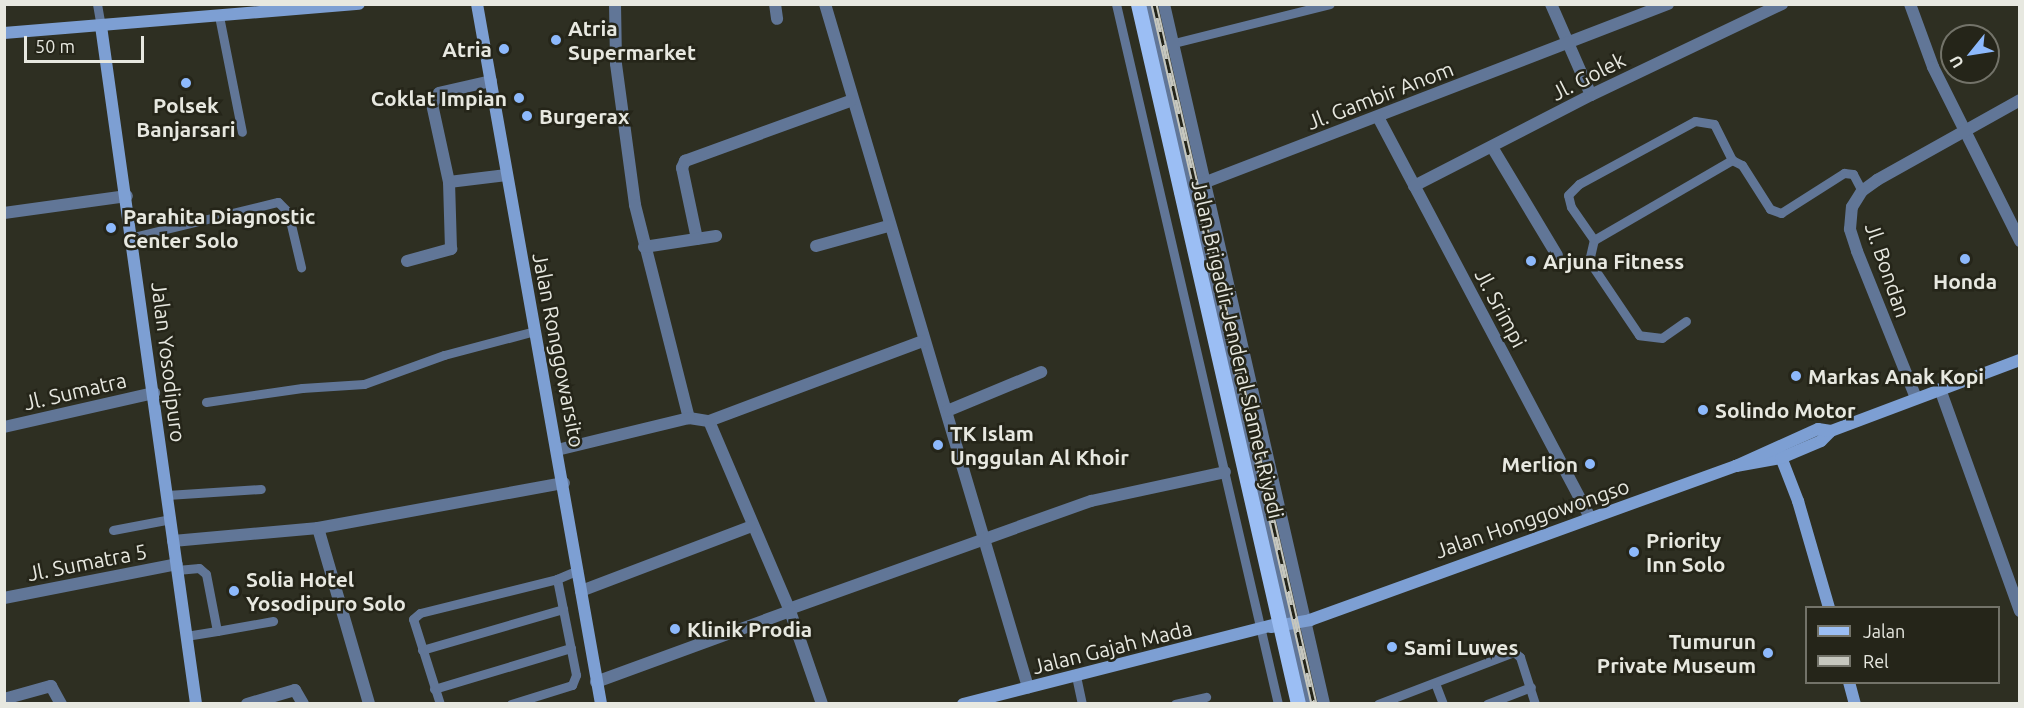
<!DOCTYPE html>
<style>
body{margin:0}
#map{position:relative;width:2024px;height:708px;overflow:hidden;background:#2e2f22;font-family:Ubuntu,sans-serif}
div>[style]{position:absolute}
[style*='--x']{left:calc(var(--x)*1px);top:calc(var(--y)*1px);width:calc(var(--w)*1px);rotate:calc(var(--a)*1deg)}
.lane>*{height:9px;margin:-4.5px;padding:0 4.5px;transform-origin:4.5px;border-radius:4.5px;background:#617697}
.street>*{height:12px;margin:-6px;padding:0 6px;transform-origin:6px;border-radius:6px;background:#617697}
.secondary>*{height:12px;margin:-6px;padding:0 6px;transform-origin:6px;border-radius:6px;background:#7d9fd3}
.primary>*{height:15px;margin:-7.5px;padding:0 7.5px;transform-origin:7.5px;border-radius:7.5px;background:#9bbef4}
.rail>*{height:7px;margin-top:-3.5px;transform-origin:0;background:repeating-linear-gradient(90deg,#252519 0 14px,#c6c7be 0 28px);box-sizing:border-box;border-block:2px solid #c6c7be}
.dots>*{width:16px;height:16px;translate:-50% -50%;box-sizing:border-box;border:3px solid #252519;border-radius:50%}
span{translate:-50% -50%;white-space:nowrap;text-align:center;line-height:1.15;-webkit-text-stroke:5px #252519;paint-order:stroke}
.poi-label{font-size:21px;color:#e7e8e0;font-weight:700}
.left{translate:0 -50%;text-align:left}
.right{translate:-100% -50%;text-align:right}
.street-label{font-size:21px;color:#e7e8e0}
.frame{position:absolute;inset:0;border:6px solid #e7e8e0;pointer-events:none}
.legend{position:absolute;left:1805px;top:606px;width:195px;height:78px;box-sizing:border-box;background:#252519;border:2px solid #737369;margin:0;padding:8px 10px;list-style:none;font-size:18px;color:#e7e8e0}
.legend li{display:flex;align-items:center;gap:12px;height:30px}
.legend b{width:30px;border:2px solid #737369}
.north{position:absolute;left:1940px;top:24px;width:60px;height:60px;box-sizing:border-box;background:#252519;border:2px solid #737369;border-radius:50%;rotate:240deg;font-size:16px;font-weight:700;line-height:24px;text-align:center;color:#e7e8e0}
.north::after{content:'';display:block;margin:auto;width:21px;height:27px;background:#8db9fc;clip-path:polygon(50% 0,100% 100%,50% 72%,0 100%)}
.scale{position:absolute;left:24px;top:36px;width:120px;height:27px;box-sizing:border-box;border:3px solid #e7e8e0;border-top:0;padding-left:8px;font-size:18px;line-height:21px;white-space:nowrap;color:#e7e8e0;-webkit-text-stroke:4px #252519;paint-order:stroke}
</style>
<div id="map">
<div class="lane">
<i style="--x:97;--y:4;--w:22;--a:80"></i>
<i style="--x:1116;--y:4;--w:719;--a:76.97"></i>
<i style="--x:1148;--y:4;--w:718;--a:77.12"></i>
<i style="--x:219;--y:16;--w:118;--a:78.8"></i>
<i style="--x:1154;--y:48;--w:181;--a:-14"></i>
<i style="--x:133;--y:237;--w:149;--a:-13.6"></i>
<i style="--x:278;--y:202;--w:14;--a:45"></i>
<i style="--x:288;--y:212;--w:57;--a:76.7"></i>
<i style="--x:1594;--y:240;--w:40;--a:-124.9"></i>
<i style="--x:1571;--y:207;--w:12;--a:-104"></i>
<i style="--x:1568;--y:195;--w:16;--a:-45"></i>
<i style="--x:1579;--y:184;--w:132;--a:-28.5"></i>
<i style="--x:1695;--y:121;--w:19;--a:9"></i>
<i style="--x:1714;--y:124;--w:40;--a:63.4"></i>
<i style="--x:1686;--y:321;--w:29;--a:145"></i>
<i style="--x:1662;--y:338;--w:23;--a:-173"></i>
<i style="--x:1639;--y:335;--w:89;--a:-124"></i>
<i style="--x:1589;--y:261;--w:22;--a:-77"></i>
<i style="--x:1594;--y:240;--w:160;--a:-30.1"></i>
<i style="--x:1732;--y:160;--w:11;--a:27"></i>
<i style="--x:1742;--y:165;--w:52;--a:57.5"></i>
<i style="--x:1770;--y:209;--w:12;--a:20"></i>
<i style="--x:1781;--y:213;--w:75;--a:-32.4"></i>
<i style="--x:1844;--y:173;--w:9;--a:6"></i>
<i style="--x:1853;--y:174;--w:19;--a:62"></i>
<i style="--x:206;--y:402;--w:97;--a:-8.3"></i>
<i style="--x:302;--y:388;--w:62;--a:-3.7"></i>
<i style="--x:364;--y:384;--w:85;--a:-19.9"></i>
<i style="--x:444;--y:355;--w:94;--a:-14.8"></i>
<i style="--x:167;--y:495;--w:94;--a:-3.7"></i>
<i style="--x:113;--y:530;--w:59;--a:-10.7"></i>
<i style="--x:177;--y:570;--w:22;--a:-5"></i>
<i style="--x:199;--y:568;--w:9;--a:41"></i>
<i style="--x:206;--y:574;--w:58;--a:79.1"></i>
<i style="--x:217;--y:631;--w:30;--a:171"></i>
<i style="--x:217;--y:631;--w:57;--a:-10.1"></i>
<i style="--x:422;--y:650;--w:147;--a:-16.2"></i>
<i style="--x:1076;--y:676;--w:29;--a:78"></i>
<i style="--x:1435;--y:683;--w:22;--a:69"></i>
<i style="--x:434;--y:689;--w:143;--a:-16.7"></i>
<i style="--x:440;--y:704;--w:89;--a:-107.6"></i>
<i style="--x:413;--y:619;--w:9;--a:-41"></i>
<i style="--x:420;--y:613;--w:141;--a:-13.9"></i>
<i style="--x:511;--y:704;--w:64;--a:-17.3"></i>
<i style="--x:572;--y:685;--w:11;--a:-68"></i>
<i style="--x:576;--y:675;--w:98;--a:-101.2"></i>
<i style="--x:557;--y:579;--w:23;--a:-23"></i>
<i style="--x:1175;--y:704;--w:32;--a:-13"></i>
<i style="--x:1378;--y:704;--w:146;--a:-20.9"></i>
<i style="--x:1514;--y:652;--w:8;--a:40"></i>
<i style="--x:1520;--y:657;--w:49;--a:72.3"></i>
<i style="--x:1487;--y:704;--w:47;--a:-21.1"></i>
</div>
<div class="street">
<i style="--x:615;--y:4;--w:60;--a:89"></i>
<i style="--x:616;--y:64;--w:142;--a:82.3"></i>
<i style="--x:635;--y:205;--w:220;--a:75.8"></i>
<i style="--x:689;--y:418;--w:20;--a:9"></i>
<i style="--x:709;--y:421;--w:207;--a:66.9"></i>
<i style="--x:790;--y:611;--w:98;--a:71"></i>
<i style="--x:775;--y:4;--w:15;--a:82"></i>
<i style="--x:825;--y:4;--w:713;--a:73.45"></i>
<i style="--x:1164;--y:4;--w:718;--a:77.12"></i>
<i style="--x:1551;--y:4;--w:99;--a:66.3"></i>
<i style="--x:1910;--y:4;--w:67;--a:69.9"></i>
<i style="--x:1933;--y:67;--w:195;--a:63.4"></i>
<i style="--x:491;--y:81;--w:53;--a:167"></i>
<i style="--x:439;--y:93;--w:13;--a:122"></i>
<i style="--x:432;--y:104;--w:80;--a:77.7"></i>
<i style="--x:449;--y:182;--w:58;--a:-6.9"></i>
<i style="--x:1378;--y:117;--w:454;--a:62.1"></i>
<i style="--x:1492;--y:147;--w:126;--a:59"></i>
<i style="--x:1414;--y:186;--w:199;--a:-27.2"></i>
<i style="--x:1591;--y:95;--w:212;--a:-25.5"></i>
<i style="--x:1180;--y:192;--w:523;--a:-21.07"></i>
<i style="--x:4;--y:213;--w:124;--a:-7.9"></i>
<i style="--x:697;--y:239;--w:73;--a:-101.9"></i>
<i style="--x:682;--y:168;--w:8;--a:-67"></i>
<i style="--x:685;--y:161;--w:176;--a:-20"></i>
<i style="--x:816;--y:246;--w:75;--a:-15.5"></i>
<i style="--x:644;--y:247;--w:73;--a:-8.7"></i>
<i style="--x:407;--y:261;--w:46;--a:-15.3"></i>
<i style="--x:451;--y:249;--w:67;--a:-91.7"></i>
<i style="--x:1940;--y:389;--w:236;--a:70.2"></i>
<i style="--x:1916;--y:398;--w:158;--a:-111.9"></i>
<i style="--x:1857;--y:251;--w:23;--a:-108"></i>
<i style="--x:1850;--y:229;--w:22;--a:-85"></i>
<i style="--x:1852;--y:207;--w:19;--a:-58"></i>
<i style="--x:1862;--y:191;--w:19;--a:-36"></i>
<i style="--x:1877;--y:180;--w:164;--a:-29.2"></i>
<i style="--x:947;--y:411;--w:102;--a:-22.5"></i>
<i style="--x:709;--y:421;--w:228;--a:-20.5"></i>
<i style="--x:4;--y:427;--w:154;--a:-12.8"></i>
<i style="--x:557;--y:450;--w:136;--a:-13.6"></i>
<i style="--x:318;--y:528;--w:183;--a:73.8"></i>
<i style="--x:173;--y:541;--w:146;--a:-5.1"></i>
<i style="--x:318;--y:528;--w:250;--a:-10.4"></i>
<i style="--x:581;--y:591;--w:183;--a:-20.8"></i>
<i style="--x:4;--y:598;--w:176;--a:-11.1"></i>
<i style="--x:789;--y:609;--w:321;--a:-19.7"></i>
<i style="--x:1091;--y:501;--w:137;--a:-12.2"></i>
<i style="--x:596;--y:682;--w:207;--a:-20.1"></i>
<i style="--x:4;--y:699;--w:49;--a:-15.5"></i>
<i style="--x:51;--y:686;--w:21;--a:61"></i>
<i style="--x:247;--y:704;--w:50;--a:-16.3"></i>
<i style="--x:295;--y:690;--w:16;--a:60"></i>
</div>
<div class="secondary">
<i style="--x:477;--y:4;--w:711;--a:79.95"></i>
<i style="--x:101;--y:26;--w:685;--a:82.02"></i>
<i style="--x:4;--y:33;--w:356;--a:-4.7"></i>
<i style="--x:1779;--y:452;--w:53;--a:68.8"></i>
<i style="--x:1798;--y:501;--w:111;--a:73.8"></i>
<i style="--x:1736;--y:466;--w:46;--a:-10.1"></i>
<i style="--x:1781;--y:458;--w:43;--a:-23"></i>
<i style="--x:1821;--y:441;--w:14;--a:-45"></i>
<i style="--x:1831;--y:431;--w:202;--a:-20.6"></i>
<i style="--x:1271;--y:627;--w:40;--a:-10"></i>
<i style="--x:1310;--y:620;--w:453;--a:-19.9"></i>
<i style="--x:1736;--y:466;--w:90;--a:-24.3"></i>
<i style="--x:1818;--y:429;--w:13;--a:9"></i>
<i style="--x:1849;--y:682;--w:23;--a:75"></i>
<i style="--x:963;--y:704;--w:323;--a:-14.3"></i>
</div>
<div class="primary">
<i style="--x:1138;--y:4;--w:718;--a:77.12"></i>
</div>
<div class="rail">
<i style="--x:1154;--y:4;--w:718;--a:77.12"></i>
</div>
<div class="dots">
<i style="left:556px;top:40px;background:#8db9fc"></i>
<i style="left:504px;top:49px;background:#8db9fc"></i>
<i style="left:186px;top:83px;background:#8db9fc"></i>
<i style="left:519px;top:98px;background:#8db9fc"></i>
<i style="left:527px;top:116px;background:#8db9fc"></i>
<i style="left:111px;top:228px;background:#8db9fc"></i>
<i style="left:1965px;top:259px;background:#8db9fc"></i>
<i style="left:1531px;top:261px;background:#8db9fc"></i>
<i style="left:1796px;top:376px;background:#8db9fc"></i>
<i style="left:1703px;top:410px;background:#8db9fc"></i>
<i style="left:938px;top:445px;background:#8db9fc"></i>
<i style="left:1590px;top:464px;background:#8db9fc"></i>
<i style="left:1634px;top:552px;background:#8db9fc"></i>
<i style="left:234px;top:591px;background:#8db9fc"></i>
<i style="left:675px;top:629px;background:#8db9fc"></i>
<i style="left:1392px;top:647px;background:#8db9fc"></i>
<i style="left:1768px;top:653px;background:#8db9fc"></i>
</div>
<div class="poi-label">
<span class="left" style="left:568px;top:40px">Atria<br>Supermarket</span>
<span class="right" style="left:492px;top:49px">Atria</span>
<span class="right" style="left:507px;top:98px">Coklat Impian</span>
<span style="left:186px;top:117px">Polsek<br>Banjarsari</span>
<span class="left" style="left:539px;top:116px">Burgerax</span>
<span class="left" style="left:123px;top:228px">Parahita Diagnostic<br>Center Solo</span>
<span class="left" style="left:1543px;top:261px">Arjuna Fitness</span>
<span style="left:1965px;top:281px">Honda</span>
<span class="left" style="left:1808px;top:376px">Markas Anak Kopi</span>
<span class="left" style="left:1715px;top:410px">Solindo Motor</span>
<span class="left" style="left:950px;top:445px">TK Islam<br>Unggulan Al Khoir</span>
<span class="right" style="left:1578px;top:464px">Merlion</span>
<span class="left" style="left:1646px;top:552px">Priority<br>Inn Solo</span>
<span class="left" style="left:246px;top:591px">Solia Hotel<br>Yosodipuro Solo</span>
<span class="left" style="left:687px;top:629px">Klinik Prodia</span>
<span class="right" style="left:1756px;top:653px">Tumurun<br>Private Museum</span>
<span class="left" style="left:1404px;top:647px">Sami Luwes</span>
</div>
<div class="street-label">
<span style="left:1588px;top:76px;rotate:-27deg">Jl. Golek</span>
<span style="left:1380px;top:95px;rotate:-21deg">Jl. Gambir Anom</span>
<span style="left:1888px;top:270px;rotate:71deg">Jl. Bondan</span>
<span style="left:1501px;top:308px;rotate:62deg">Jl. Srimpi</span>
<span style="left:1238px;top:349px;rotate:77deg">Jalan Brigadir Jenderal Slamet Riyadi</span>
<span style="left:559px;top:350px;rotate:79deg">Jalan Ronggowarsito</span>
<span style="left:169px;top:362px;rotate:83deg">Jalan Yosodipuro</span>
<span style="left:75px;top:391px;rotate:-13deg">Jl. Sumatra</span>
<span style="left:1532px;top:518px;rotate:-19deg">Jalan Honggowongso</span>
<span style="left:87px;top:562px;rotate:-11deg">Jl. Sumatra 5</span>
<span style="left:1112px;top:647px;rotate:-14deg">Jalan Gajah Mada</span>
</div>
<div class="frame"></div>
<ul class="legend">
<li><b style="height:8px;background:#9bbef4"></b>Jalan</li>
<li><b style="height:8px;background:#c6c7be"></b>Rel</li>
</ul>
<div class="north">U</div>
<div class="scale">50 m</div>
</div>
